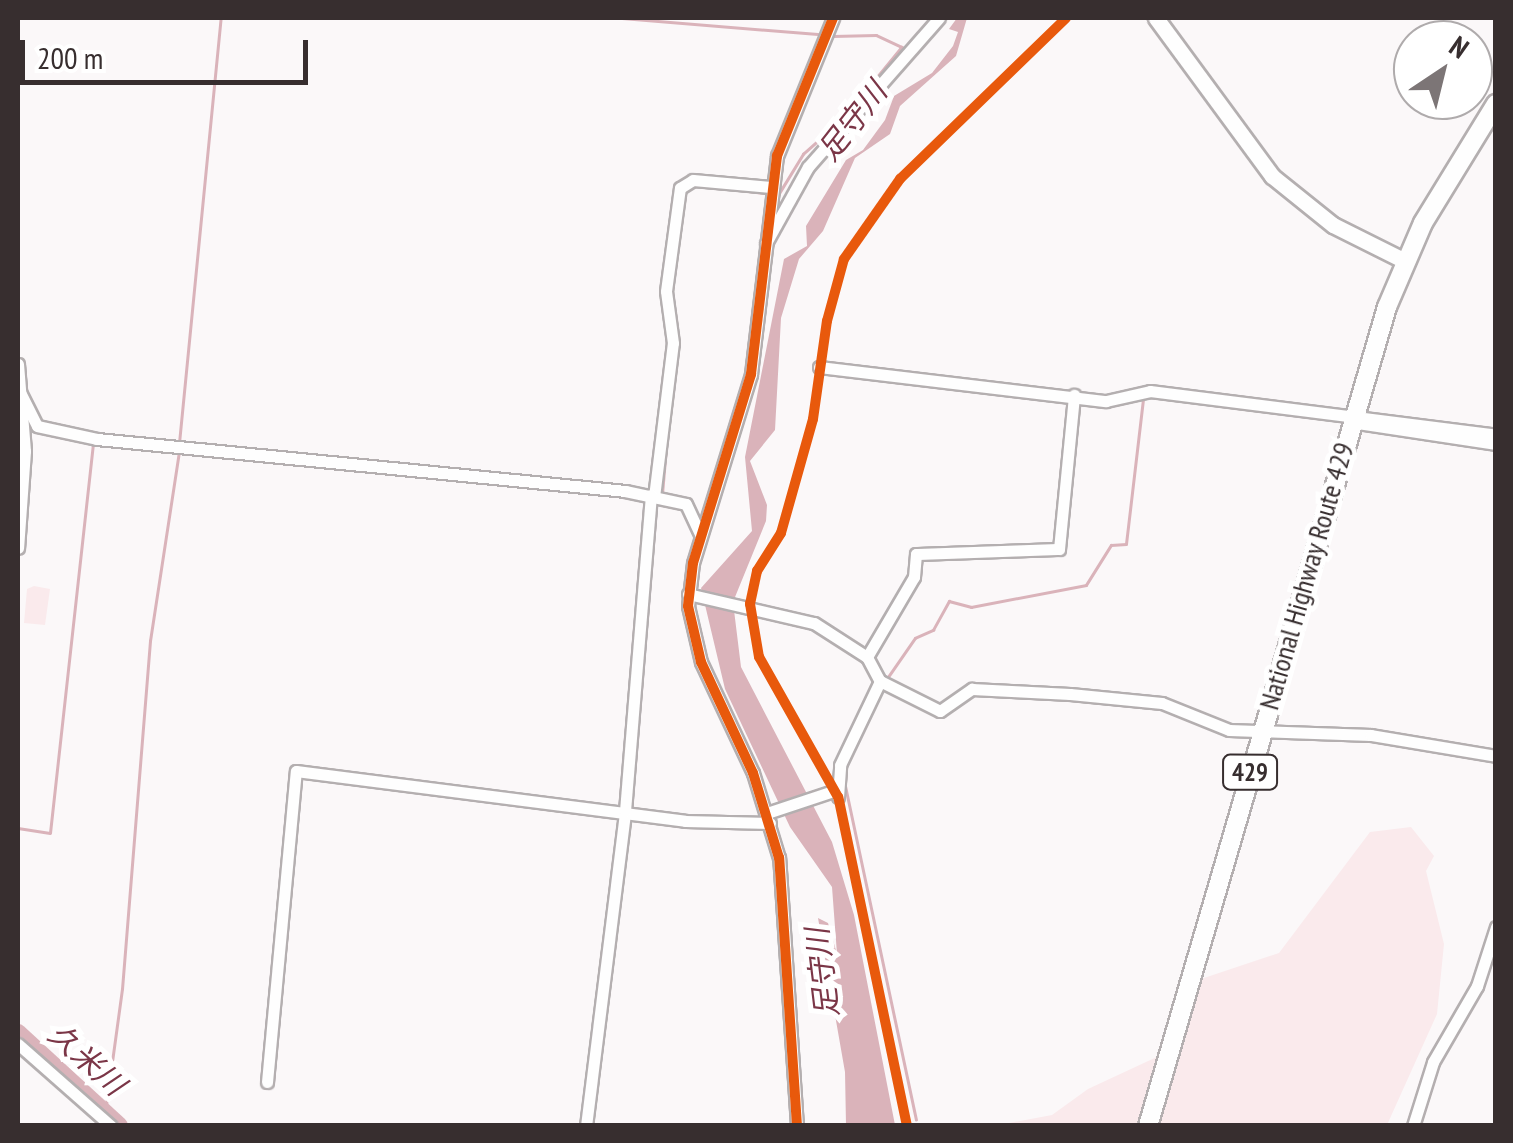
<!DOCTYPE html>
<meta charset="utf-8">
<style>
body{margin:0}
#map{position:relative;width:1513px;height:1143px;overflow:hidden;background:#fbf8f9;font-family:"PT Sans Narrow","Noto Sans JP",sans-serif}
div>[style]{position:absolute}
[style*='--x']{left:calc(var(--x)*1px);top:calc(var(--y)*1px);width:calc(var(--w)*1px);rotate:calc(var(--a)*1deg)}
.green>*{inset:0;background:#faeaec}
.water>*{inset:0;background:#dab3ba}
.stream>*{height:2.5px;margin:-1.25px;padding:0 1.25px;transform-origin:1.25px;border-radius:1.25px;background:#dab3ba}
.river>*{height:18px;margin:-9px;padding:0 9px;transform-origin:9px;border-radius:9px;background:#dab3ba}
.roads{filter:drop-shadow(2px 0 #b4afb0) drop-shadow(-2px 0 #b4afb0) drop-shadow(0 2px #b4afb0) drop-shadow(0 -2px #b4afb0)}
.minor>*{height:11px;margin:-5.5px;padding:0 5.5px;transform-origin:5.5px;border-radius:5.5px;background:#fefefe}
.secondary>*{height:15px;margin:-7.5px;padding:0 7.5px;transform-origin:7.5px;border-radius:7.5px;background:#fefefe}
.trunk>*{height:18px;margin:-9px;padding:0 9px;transform-origin:9px;border-radius:9px;background:#fefefe}
.cycleway>*{height:10px;margin:-5px;padding:0 5px;transform-origin:5px;border-radius:5px;background:#e8590c}
span{translate:-50% -50%;white-space:nowrap;text-align:center;line-height:1.15;-webkit-text-stroke:10px #fff;paint-order:stroke}
.shield-label span{padding:2px 8px;background:#fff;border:2px solid;border-radius:8px;-webkit-text-stroke-width:0}
.shield-label{font-size:25px;color:#372e2f;font-weight:700}
.street-label{font-size:28px;color:#372e2f}
.water-label{font-size:30px;color:#7b3647;font-style:italic}
.frame{position:absolute;inset:0;border:20px solid #372e2f;pointer-events:none}
.north{position:absolute;left:1393px;top:20px;width:100px;height:100px;box-sizing:border-box;background:#fff;border:2px solid #afabac;border-radius:50%;rotate:35deg;font-size:28px;font-weight:700;line-height:40px;text-align:center;color:#372e2f}
.north::after{content:'';display:block;margin:auto;width:35px;height:45px;background:#7c7576;clip-path:polygon(50% 0,100% 100%,50% 72%,0 100%)}
.scale{position:absolute;left:20px;top:40px;width:288px;height:45px;box-sizing:border-box;border:5px solid #372e2f;border-top:0;padding-left:12px;font-size:30px;line-height:35px;white-space:nowrap;color:#372e2f;-webkit-text-stroke:8px #fff;paint-order:stroke}
</style>
<div id="map">
<div class="green">
<i style="clip-path:polygon(34px 586px,50px 589px,45px 625px,24px 623px,27px 589px)"></i>
<i style="clip-path:polygon(1411px 827px,1434px 856px,1426px 871px,1444px 944px,1437px 1014px,1387px 1125px,1158px 1125px,1201px 979px,1279px 953px,1370px 832px)"></i>
<i style="clip-path:polygon(1161px 1055px,1139px 1125px,993px 1126px,1052px 1115px,1088px 1089px)"></i>
</div>
<div class="water">
<i style="clip-path:polygon(957px 18px,967px 18px,956px 56px,900px 106px,890px 134px,855px 158px,823px 231px,799px 259px,781px 318px,775px 430px,750px 461px,767px 505px,766px 521px,733px 602px,741px 667px,832px 842px,854px 915px,895px 1125px,846px 1125px,845px 1072px,818px 918px,828px 923px,837px 954px,832px 887px,790px 827px,725px 689px,701px 588px,752px 531px,745px 457px,784px 259px,807px 246px,806px 226px,846px 160px,863px 150px,885px 120px,894px 96px,932px 73px,953px 46px,958px 32px,949px 29px)"></i>
</div>
<div class="stream">
<i style="--x:622;--y:18;--w:196;--a:4.7"></i>
<i style="--x:833;--y:36;--w:43;--a:-1.3"></i>
<i style="--x:876;--y:35;--w:29;--a:25"></i>
<i style="--x:902;--y:47;--w:70;--a:129.2"></i>
<i style="--x:732;--y:189;--w:33;--a:7"></i>
<i style="--x:778;--y:195;--w:48;--a:-58.6"></i>
<i style="--x:803;--y:154;--w:59;--a:-41.6"></i>
<i style="--x:94;--y:434;--w:44;--a:3.9"></i>
<i style="--x:179;--y:443;--w:427;--a:-84.4"></i>
<i style="--x:662;--y:494;--w:47;--a:-85.1"></i>
<i style="--x:888;--y:677;--w:47;--a:-55.3"></i>
<i style="--x:915;--y:638;--w:20;--a:-24"></i>
<i style="--x:933;--y:630;--w:33;--a:-61"></i>
<i style="--x:949;--y:601;--w:23;--a:15"></i>
<i style="--x:971;--y:607;--w:117;--a:-10.8"></i>
<i style="--x:1086;--y:585;--w:47;--a:-58"></i>
<i style="--x:1111;--y:545;--w:15;--a:-4"></i>
<i style="--x:1126;--y:544;--w:146;--a:-83.3"></i>
<i style="--x:844;--y:779;--w:348;--a:78"></i>
<i style="--x:18;--y:828;--w:32;--a:9"></i>
<i style="--x:50;--y:833;--w:390;--a:-83.7"></i>
<i style="--x:105;--y:1113;--w:125;--a:-82.2"></i>
<i style="--x:122;--y:989;--w:349;--a:-85.4"></i>
<i style="--x:150;--y:641;--w:192;--a:-81.3"></i>
</div>
<div class="river">
<i style="--x:18;--y:1033;--w:137;--a:42.6"></i>
</div>
<div class="roads">
<div class="minor">
<i style="--x:766;--y:243;--w:87;--a:-61.1"></i>
<i style="--x:808;--y:167;--w:198;--a:-48.7"></i>
<i style="--x:18;--y:364;--w:87;--a:85.4"></i>
<i style="--x:25;--y:451;--w:97;--a:94.1"></i>
<i style="--x:819;--y:367;--w:289;--a:6.8"></i>
<i style="--x:1106;--y:401;--w:45;--a:-12.8"></i>
<i style="--x:1150;--y:391;--w:349;--a:7.2"></i>
<i style="--x:18;--y:388;--w:42;--a:63.4"></i>
<i style="--x:37;--y:426;--w:61;--a:12.2"></i>
<i style="--x:97;--y:439;--w:531;--a:5.62"></i>
<i style="--x:625;--y:491;--w:62;--a:12"></i>
<i style="--x:686;--y:504;--w:35;--a:65"></i>
<i style="--x:1351;--y:422;--w:147;--a:8.6"></i>
<i style="--x:654;--y:497;--w:155;--a:-83"></i>
<i style="--x:673;--y:343;--w:52;--a:-97.7"></i>
<i style="--x:666;--y:291;--w:104;--a:-82.3"></i>
<i style="--x:680;--y:188;--w:15;--a:-32"></i>
<i style="--x:693;--y:180;--w:78;--a:5.1"></i>
<i style="--x:688;--y:594;--w:129;--a:13"></i>
<i style="--x:814;--y:623;--w:63;--a:32.7"></i>
<i style="--x:867;--y:657;--w:27;--a:62"></i>
<i style="--x:880;--y:681;--w:67;--a:26.6"></i>
<i style="--x:940;--y:711;--w:39;--a:-35"></i>
<i style="--x:972;--y:689;--w:98;--a:2.9"></i>
<i style="--x:1070;--y:694;--w:92;--a:5.6"></i>
<i style="--x:1162;--y:703;--w:72;--a:21.9"></i>
<i style="--x:1229;--y:730;--w:142;--a:2"></i>
<i style="--x:1371;--y:735;--w:127;--a:9.5"></i>
<i style="--x:867;--y:657;--w:93;--a:-59.6"></i>
<i style="--x:914;--y:577;--w:23;--a:-85"></i>
<i style="--x:916;--y:554;--w:143;--a:-2"></i>
<i style="--x:1059;--y:549;--w:155;--a:-84.4"></i>
<i style="--x:838;--y:797;--w:32;--a:-86"></i>
<i style="--x:840;--y:765;--w:93;--a:-64.5"></i>
<i style="--x:767;--y:813;--w:73;--a:-18.4"></i>
<i style="--x:18;--y:1044;--w:124;--a:41.4"></i>
<i style="--x:267;--y:1082;--w:312;--a:-84.7"></i>
<i style="--x:296;--y:771;--w:392;--a:7.3"></i>
<i style="--x:685;--y:821;--w:85;--a:1.3"></i>
<i style="--x:586;--y:1126;--w:317;--a:-82.9"></i>
<i style="--x:625;--y:811;--w:317;--a:-85.3"></i>
<i style="--x:797;--y:1126;--w:269;--a:-93.8"></i>
<i style="--x:779;--y:858;--w:89;--a:-107"></i>
<i style="--x:753;--y:773;--w:123;--a:-115.1"></i>
<i style="--x:701;--y:662;--w:57;--a:-103.1"></i>
<i style="--x:688;--y:606;--w:43;--a:-83.4"></i>
<i style="--x:693;--y:563;--w:198;--a:-72.9"></i>
<i style="--x:751;--y:374;--w:220;--a:-83.2"></i>
<i style="--x:777;--y:156;--w:149;--a:-67.9"></i>
<i style="--x:1413;--y:1126;--w:67;--a:-72.6"></i>
<i style="--x:1433;--y:1062;--w:88;--a:-59.9"></i>
<i style="--x:1477;--y:986;--w:62;--a:-72.1"></i>
</div>
<div class="secondary">
<i style="--x:1156;--y:18;--w:196;--a:53.7"></i>
<i style="--x:1272;--y:176;--w:78;--a:38.8"></i>
<i style="--x:1333;--y:225;--w:80;--a:26.6"></i>
</div>
<div class="trunk">
<i style="--x:1148;--y:1126;--w:853;--a:-73.73"></i>
<i style="--x:1387;--y:307;--w:91;--a:-66.8"></i>
<i style="--x:1423;--y:223;--w:140;--a:-58.5"></i>
</div>
</div>
<div class="cycleway">
<i style="--x:797;--y:1126;--w:269;--a:-93.8"></i>
<i style="--x:779;--y:858;--w:89;--a:-107"></i>
<i style="--x:753;--y:773;--w:123;--a:-115.1"></i>
<i style="--x:701;--y:662;--w:57;--a:-103.1"></i>
<i style="--x:688;--y:606;--w:43;--a:-83.4"></i>
<i style="--x:693;--y:563;--w:198;--a:-72.9"></i>
<i style="--x:751;--y:374;--w:220;--a:-83.2"></i>
<i style="--x:777;--y:156;--w:149;--a:-67.9"></i>
<i style="--x:907;--y:1126;--w:336;--a:-101.8"></i>
<i style="--x:838;--y:797;--w:161;--a:-119.4"></i>
<i style="--x:759;--y:657;--w:54;--a:-99.6"></i>
<i style="--x:750;--y:604;--w:34;--a:-78"></i>
<i style="--x:757;--y:571;--w:45;--a:-57.7"></i>
<i style="--x:781;--y:533;--w:118;--a:-74.3"></i>
<i style="--x:813;--y:419;--w:99;--a:-81.9"></i>
<i style="--x:827;--y:321;--w:64;--a:-74.7"></i>
<i style="--x:844;--y:259;--w:98;--a:-55"></i>
<i style="--x:900;--y:179;--w:231;--a:-44.1"></i>
</div>
<div class="shield-label">
<span style="left:1250px;top:772px">429</span>
</div>
<div class="street-label">
<span style="left:1306px;top:576px;rotate:-74deg">National Highway Route 429</span>
</div>
<div class="water-label">
<span style="left:852px;top:121px;rotate:-52deg">足守川</span>
<span style="left:822px;top:973px;rotate:-97deg">足守川</span>
<span style="left:87px;top:1059px;rotate:42deg">久米川</span>
</div>
<div class="frame"></div>
<div class="north">N</div>
<div class="scale">200 m</div>
</div>
